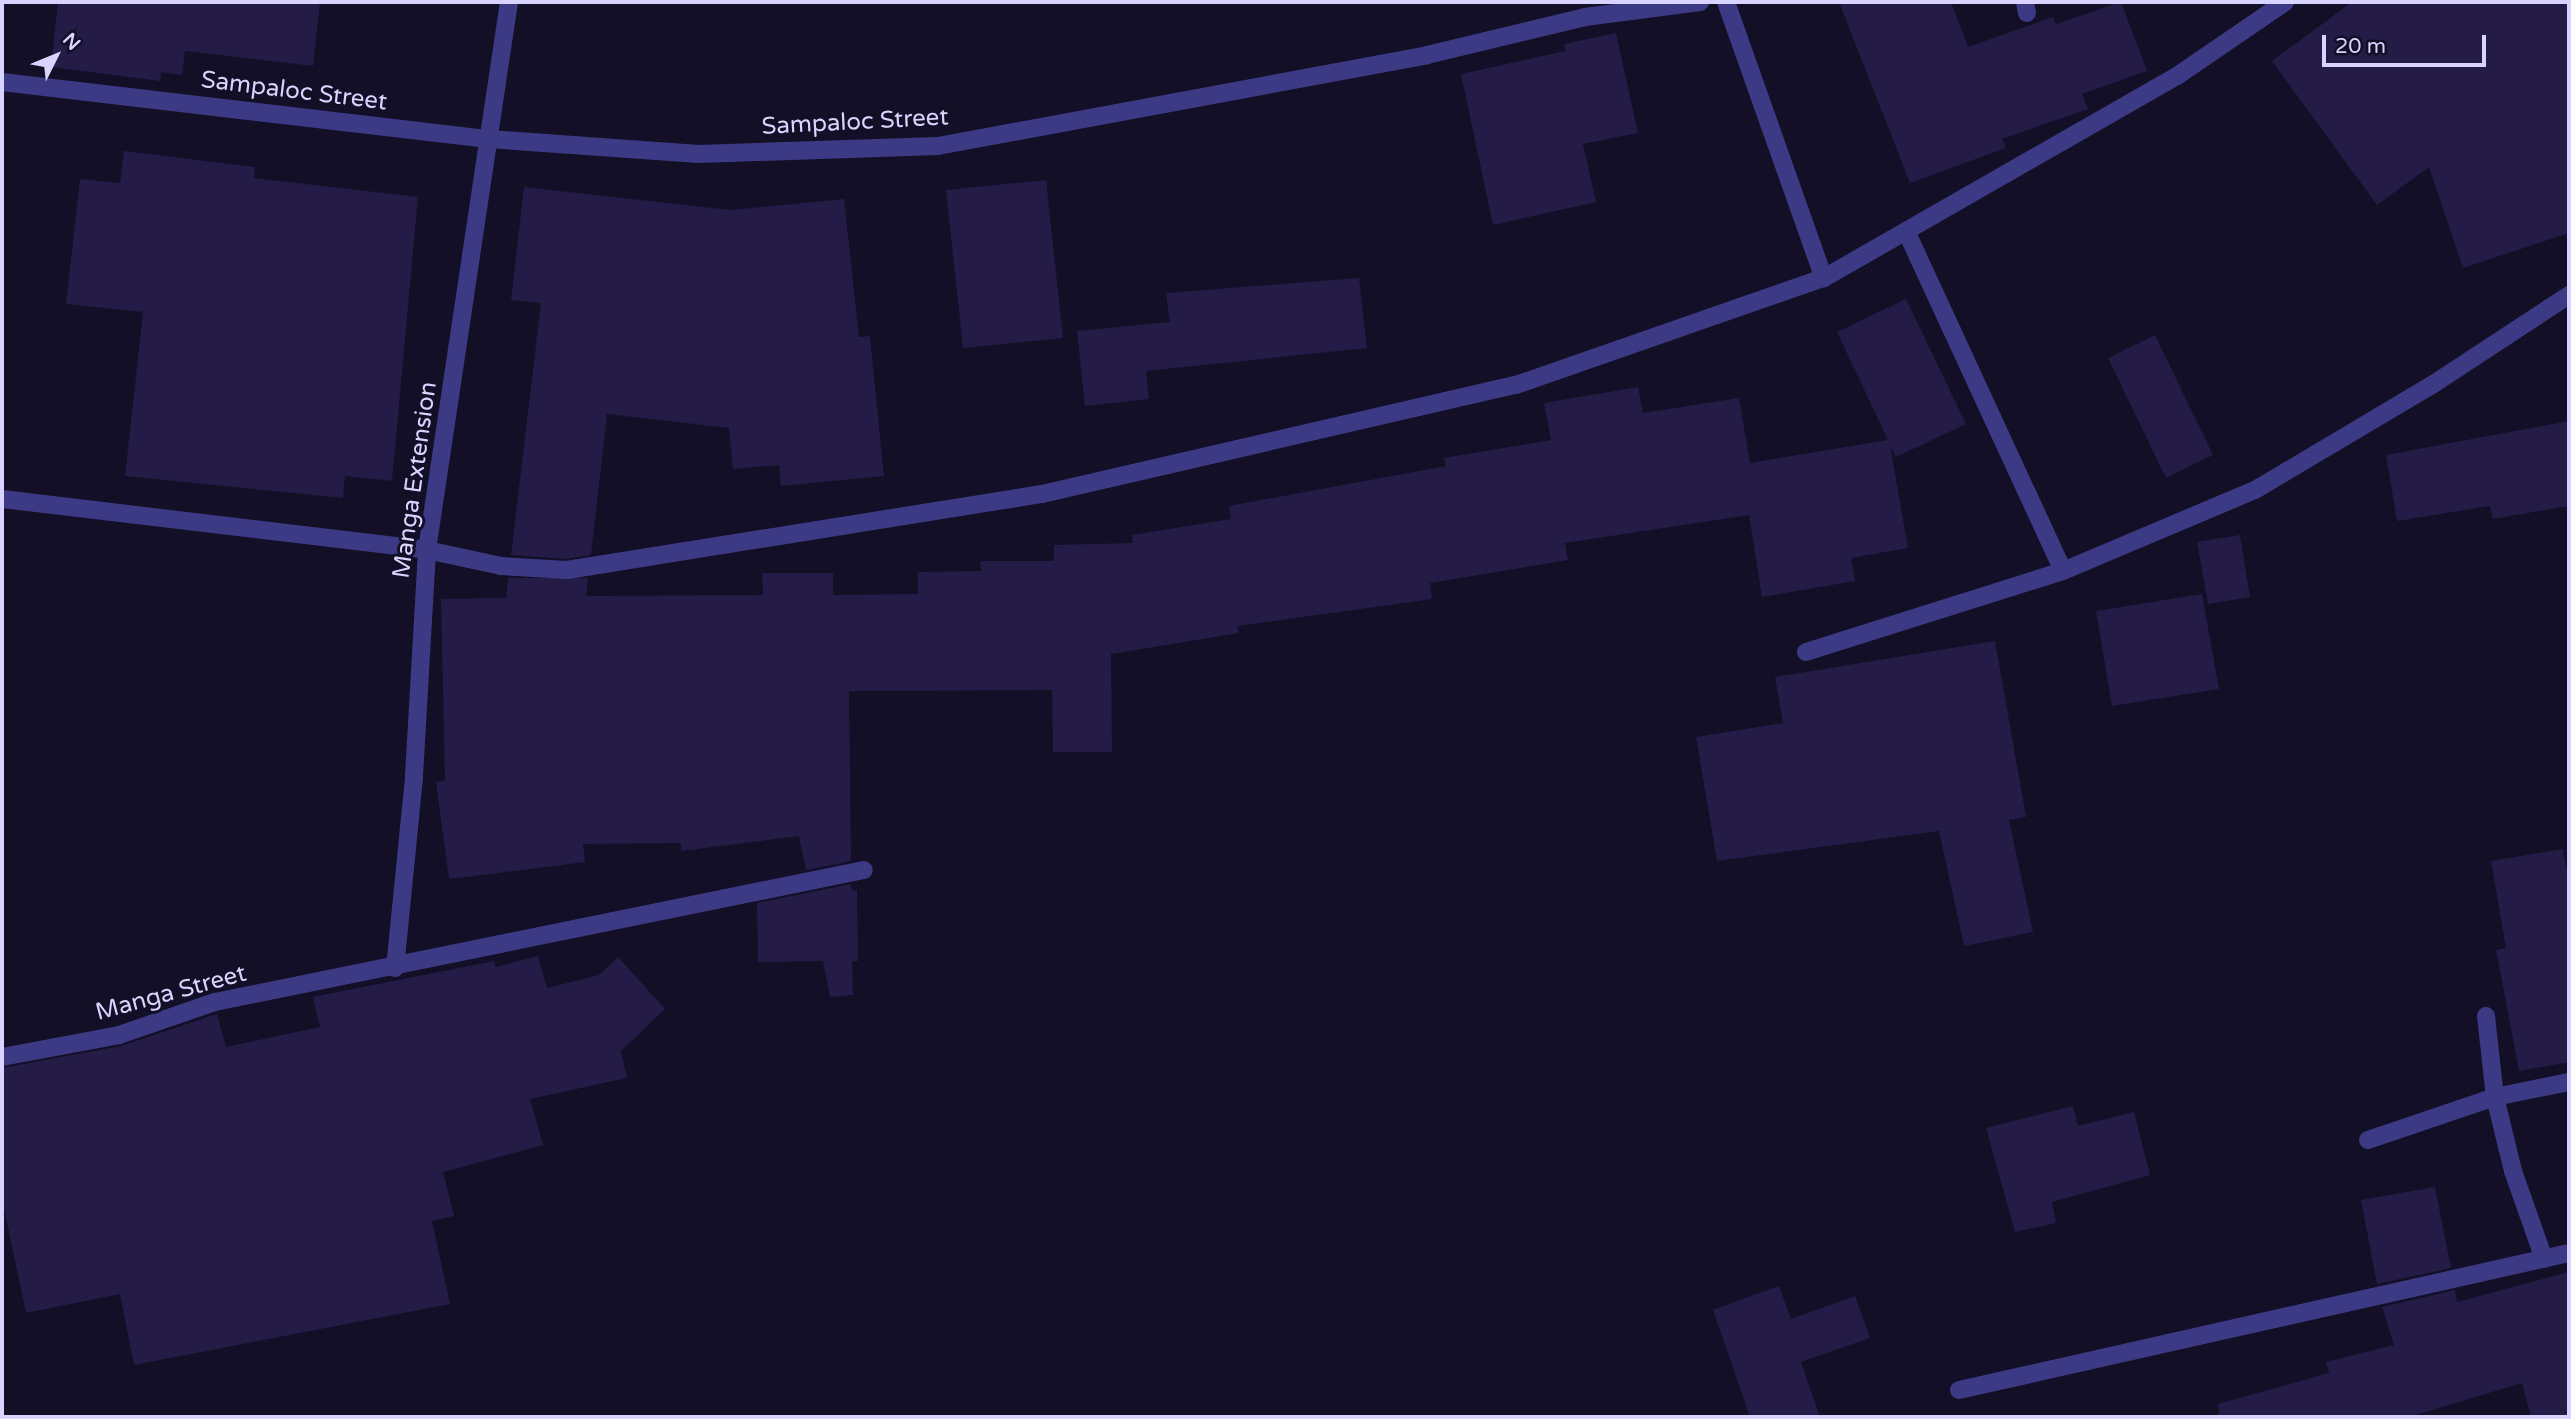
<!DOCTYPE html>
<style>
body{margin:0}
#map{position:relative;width:2571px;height:1419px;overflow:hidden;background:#130f26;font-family:"Varela Round",sans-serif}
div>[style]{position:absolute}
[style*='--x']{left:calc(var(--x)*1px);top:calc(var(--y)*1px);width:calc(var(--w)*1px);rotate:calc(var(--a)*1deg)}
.building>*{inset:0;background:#241b47}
.service>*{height:18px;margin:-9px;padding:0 9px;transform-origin:9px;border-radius:9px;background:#3d3a85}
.minor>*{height:18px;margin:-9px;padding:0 9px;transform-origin:9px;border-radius:9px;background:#3d3a85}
span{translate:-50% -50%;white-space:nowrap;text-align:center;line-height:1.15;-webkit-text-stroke:6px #130f26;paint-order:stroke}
.street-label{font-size:24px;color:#d9d4ff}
.frame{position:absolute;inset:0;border:4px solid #d9d4ff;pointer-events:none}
.north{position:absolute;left:21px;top:21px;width:70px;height:70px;-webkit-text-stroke:5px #130f26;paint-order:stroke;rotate:47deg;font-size:19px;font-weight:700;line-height:28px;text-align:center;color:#d9d4ff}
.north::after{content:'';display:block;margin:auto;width:24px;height:32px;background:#d9d4ff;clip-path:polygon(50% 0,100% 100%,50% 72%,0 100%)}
.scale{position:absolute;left:2322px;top:35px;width:164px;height:32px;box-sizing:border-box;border:4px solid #d9d4ff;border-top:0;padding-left:9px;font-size:21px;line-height:24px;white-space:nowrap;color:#d9d4ff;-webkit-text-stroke:5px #130f26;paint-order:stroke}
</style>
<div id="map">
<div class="building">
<i style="clip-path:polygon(58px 2px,320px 2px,313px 66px,185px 51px,182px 75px,161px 72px,160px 81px,51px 67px)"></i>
<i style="clip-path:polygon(1839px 2px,1951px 2px,1968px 47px,2053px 17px,2056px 24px,2121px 2px,2147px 71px,2082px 94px,2088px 109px,2002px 139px,2006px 148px,1910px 183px)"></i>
<i style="clip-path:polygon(2352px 2px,2569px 2px,2569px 233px,2463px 268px,2429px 167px,2377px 205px,2272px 61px)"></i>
<i style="clip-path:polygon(1616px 33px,1638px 133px,1583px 144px,1596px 202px,1493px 225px,1461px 74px,1565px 51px,1564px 44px)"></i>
<i style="clip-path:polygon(124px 151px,255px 167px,254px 178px,418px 197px,392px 481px,345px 476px,343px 498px,125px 476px,143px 312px,66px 304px,80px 179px,120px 183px)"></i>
<i style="clip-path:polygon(1046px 180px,1063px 338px,963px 348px,946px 190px)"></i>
<i style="clip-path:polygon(524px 187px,730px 210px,844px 199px,859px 337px,870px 336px,884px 476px,781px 486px,779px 465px,733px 469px,729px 428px,607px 414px,591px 555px,566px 559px,511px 555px,541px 303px,511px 300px)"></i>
<i style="clip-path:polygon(1359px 278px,1367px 348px,1146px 371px,1149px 399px,1085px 406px,1077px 331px,1170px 322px,1166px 293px)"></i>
<i style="clip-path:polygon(1906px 299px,1966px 424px,1896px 457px,1890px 445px,1908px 548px,1851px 558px,1855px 581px,1762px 597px,1749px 515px,1565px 543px,1568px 560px,1430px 583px,1432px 599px,1237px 626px,1239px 633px,1111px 654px,1112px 752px,1053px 752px,1052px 690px,849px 691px,851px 861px,806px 870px,799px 836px,681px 851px,681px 843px,583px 844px,585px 862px,449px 879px,436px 782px,445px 781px,441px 599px,506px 598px,508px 578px,588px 578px,586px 596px,763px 595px,762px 573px,833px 573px,833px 595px,918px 594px,918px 572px,981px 571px,980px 561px,1054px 561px,1054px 545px,1133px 543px,1132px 535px,1231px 519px,1229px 506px,1446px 466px,1444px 458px,1551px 440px,1544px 403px,1638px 387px,1643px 413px,1739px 398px,1750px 463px,1888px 440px,1837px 332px)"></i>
<i style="clip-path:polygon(2155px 335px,2213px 455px,2166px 478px,2108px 358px)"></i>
<i style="clip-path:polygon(2569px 421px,2569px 506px,2493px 519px,2490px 506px,2397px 521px,2386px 455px)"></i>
<i style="clip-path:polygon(2240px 535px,2250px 597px,2208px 604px,2197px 542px)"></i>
<i style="clip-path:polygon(2202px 594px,2219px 689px,2112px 706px,2096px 611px)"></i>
<i style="clip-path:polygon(1995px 641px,2026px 817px,2009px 820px,2033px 932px,1964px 946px,1939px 831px,1717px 861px,1696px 737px,1783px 723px,1775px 677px)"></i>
<i style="clip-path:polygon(2563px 849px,2569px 882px,2569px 1062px,2519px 1071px,2496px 950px,2506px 948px,2491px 861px)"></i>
<i style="clip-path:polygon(851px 884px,852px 891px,857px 890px,858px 961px,852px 961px,853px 995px,830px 997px,823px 961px,758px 962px,757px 903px)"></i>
<i style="clip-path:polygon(538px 956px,547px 988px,599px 975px,618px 957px,665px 1009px,621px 1051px,627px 1078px,530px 1099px,543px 1145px,443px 1172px,454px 1216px,432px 1221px,450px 1304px,134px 1365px,120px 1294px,26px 1313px,2px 1199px,2px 1068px,121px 1046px,217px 1014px,226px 1047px,320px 1027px,313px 997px,494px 961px,496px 967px)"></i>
<i style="clip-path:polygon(2073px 1106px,2078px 1126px,2134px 1112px,2150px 1175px,2052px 1202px,2056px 1223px,2015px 1232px,1986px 1128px)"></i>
<i style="clip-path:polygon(2435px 1187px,2451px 1268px,2377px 1284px,2361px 1200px)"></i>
<i style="clip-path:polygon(2569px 1272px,2569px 1417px,2531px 1417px,2522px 1383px,2409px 1417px,2219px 1417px,2218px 1404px,2329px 1373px,2326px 1362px,2394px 1345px,2382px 1307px,2455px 1290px,2457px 1302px)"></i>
<i style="clip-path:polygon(1779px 1286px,1791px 1319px,1855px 1296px,1870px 1338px,1801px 1362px,1820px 1417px,1750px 1417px,1713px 1310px)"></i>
</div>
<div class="service">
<i style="--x:2025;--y:2;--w:11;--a:80"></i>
<i style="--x:2368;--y:1140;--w:134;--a:-18.7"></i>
<i style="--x:2495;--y:1097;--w:76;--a:-11.5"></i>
</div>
<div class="minor">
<i style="--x:1726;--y:2;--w:293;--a:70.5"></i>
<i style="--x:2;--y:82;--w:490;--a:6.7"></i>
<i style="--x:489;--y:139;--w:210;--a:4.1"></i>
<i style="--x:698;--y:154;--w:240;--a:-1.9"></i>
<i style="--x:938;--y:146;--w:497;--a:-10.5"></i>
<i style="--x:1427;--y:55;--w:163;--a:-13.5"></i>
<i style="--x:1585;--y:17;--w:116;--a:-7.4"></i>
<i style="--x:1907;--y:233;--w:372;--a:65.2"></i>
<i style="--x:2;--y:499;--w:428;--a:6.8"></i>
<i style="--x:427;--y:550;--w:76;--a:12.2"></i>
<i style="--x:501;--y:566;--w:66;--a:3.5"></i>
<i style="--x:567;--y:570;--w:481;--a:-9.1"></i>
<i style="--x:1042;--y:494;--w:486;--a:-13"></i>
<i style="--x:1516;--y:385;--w:326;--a:-19.2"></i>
<i style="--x:1824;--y:278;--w:407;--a:-29.8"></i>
<i style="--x:2177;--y:76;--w:131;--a:-34.4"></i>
<i style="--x:1806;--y:652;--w:269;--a:-17.5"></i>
<i style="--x:2063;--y:571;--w:208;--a:-22.9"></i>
<i style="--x:2255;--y:490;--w:206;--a:-30.7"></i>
<i style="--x:2432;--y:385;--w:164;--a:-33.3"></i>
<i style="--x:395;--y:968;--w:193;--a:-84.3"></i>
<i style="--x:414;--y:776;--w:226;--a:-86.7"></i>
<i style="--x:427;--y:550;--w:554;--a:-81.49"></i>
<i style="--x:2486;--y:1016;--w:81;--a:83.7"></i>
<i style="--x:2495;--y:1097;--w:76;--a:76.3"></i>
<i style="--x:2513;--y:1171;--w:93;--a:70.6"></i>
<i style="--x:2;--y:1057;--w:119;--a:-10.6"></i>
<i style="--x:119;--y:1035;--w:102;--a:-19"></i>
<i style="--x:215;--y:1002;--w:662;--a:-11.5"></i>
<i style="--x:1959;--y:1390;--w:625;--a:-12.66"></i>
</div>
<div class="street-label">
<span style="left:294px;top:91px;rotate:7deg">Sampaloc Street</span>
<span style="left:855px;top:122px;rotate:-3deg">Sampaloc Street</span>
<span style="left:415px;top:480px;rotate:-82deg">Manga Extension</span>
<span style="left:171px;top:993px;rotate:-15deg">Manga Street</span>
</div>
<div class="frame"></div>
<div class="north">N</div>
<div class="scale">20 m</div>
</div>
